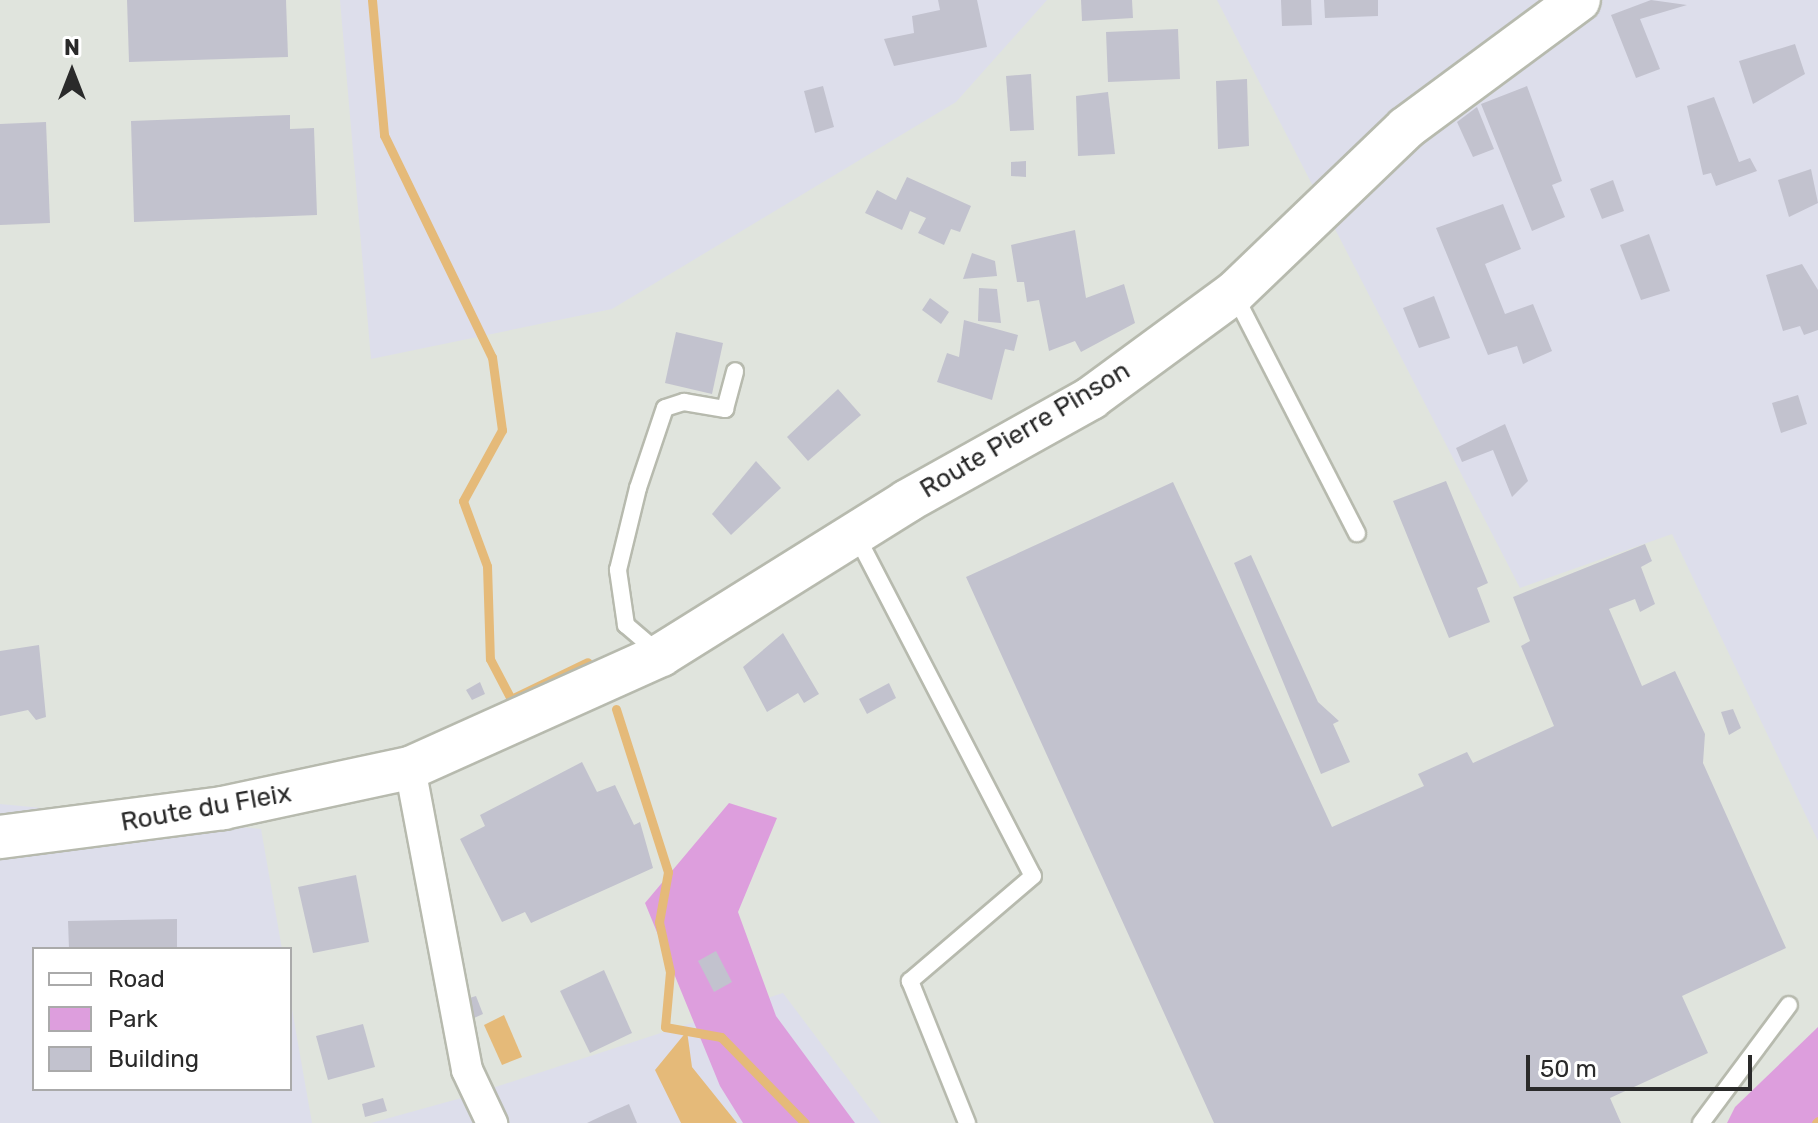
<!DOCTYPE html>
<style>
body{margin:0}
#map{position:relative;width:1818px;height:1123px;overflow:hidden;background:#dddeeb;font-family:Rubik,sans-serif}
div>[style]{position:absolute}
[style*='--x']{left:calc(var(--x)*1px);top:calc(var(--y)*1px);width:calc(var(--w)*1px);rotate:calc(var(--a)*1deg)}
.industrial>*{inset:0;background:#e0e4dd}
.green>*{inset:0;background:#dd9edd}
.water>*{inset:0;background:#e5ba79}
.stream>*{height:9px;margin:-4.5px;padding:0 4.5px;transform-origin:4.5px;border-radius:4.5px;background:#e5ba79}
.building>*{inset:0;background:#c2c2ce}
.roads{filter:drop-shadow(2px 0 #b7baae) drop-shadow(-2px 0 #b7baae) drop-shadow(0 2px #b7baae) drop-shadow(0 -2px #b7baae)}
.service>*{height:16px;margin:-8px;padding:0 8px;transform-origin:8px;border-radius:8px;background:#fff}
.minor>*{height:30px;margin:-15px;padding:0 15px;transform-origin:15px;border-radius:15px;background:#fff}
.secondary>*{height:42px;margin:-21px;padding:0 21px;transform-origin:21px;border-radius:21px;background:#fff}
span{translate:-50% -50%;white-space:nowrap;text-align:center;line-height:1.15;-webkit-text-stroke:7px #fff;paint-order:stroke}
.street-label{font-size:26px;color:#2a2a2a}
.legend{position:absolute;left:32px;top:947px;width:260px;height:144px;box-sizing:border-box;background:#fff;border:2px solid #aaa;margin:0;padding:10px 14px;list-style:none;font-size:24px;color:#2a2a2a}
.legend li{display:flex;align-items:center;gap:16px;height:40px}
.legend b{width:40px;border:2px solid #aaa}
.north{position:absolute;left:32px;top:32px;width:80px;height:80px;-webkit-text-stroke:6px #fff;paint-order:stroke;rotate:0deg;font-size:22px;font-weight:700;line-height:32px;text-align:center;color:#2a2a2a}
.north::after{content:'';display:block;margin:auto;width:28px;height:36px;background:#2a2a2a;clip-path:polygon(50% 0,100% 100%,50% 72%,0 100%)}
.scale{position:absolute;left:1526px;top:1055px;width:226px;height:36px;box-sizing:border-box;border:4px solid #2a2a2a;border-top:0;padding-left:10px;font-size:24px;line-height:28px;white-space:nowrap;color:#2a2a2a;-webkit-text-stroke:6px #fff;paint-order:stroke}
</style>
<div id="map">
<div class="industrial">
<i style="clip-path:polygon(0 0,340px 0,371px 359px,612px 309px,956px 102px,1047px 0,1217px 0,1520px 588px,1672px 534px,1818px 841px,1818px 1067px,1762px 1123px,881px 1123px,783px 993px,465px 1097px,371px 1123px,312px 1123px,290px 998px,290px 949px,282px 949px,261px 829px,0 804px)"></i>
</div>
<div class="green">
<i style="clip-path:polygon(729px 803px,777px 818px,738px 912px,776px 1016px,855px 1123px,743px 1123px,720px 1086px,645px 903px)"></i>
<i style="clip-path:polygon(1818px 1027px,1818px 1123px,1727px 1123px,1735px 1107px)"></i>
</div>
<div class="water">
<i style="clip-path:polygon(504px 1015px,522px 1057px,502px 1065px,484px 1025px)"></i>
<i style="clip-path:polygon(687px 1031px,692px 1067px,737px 1123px,681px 1123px,655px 1070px)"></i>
</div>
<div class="stream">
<i style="--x:372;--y:0;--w:136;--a:84.9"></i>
<i style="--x:384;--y:135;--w:247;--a:64.1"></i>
<i style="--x:492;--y:357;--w:74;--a:82.2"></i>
<i style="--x:502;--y:430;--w:81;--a:118.8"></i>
<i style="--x:463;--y:501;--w:69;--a:69.7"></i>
<i style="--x:487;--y:566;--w:93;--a:88.2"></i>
<i style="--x:490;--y:659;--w:45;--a:62.3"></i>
<i style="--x:511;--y:699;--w:85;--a:-25.7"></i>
<i style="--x:616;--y:709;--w:171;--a:72.3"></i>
<i style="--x:668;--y:872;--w:51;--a:100.2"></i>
<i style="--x:659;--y:922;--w:51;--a:77.6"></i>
<i style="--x:670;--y:972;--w:55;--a:95.2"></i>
<i style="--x:665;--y:1027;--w:57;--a:10.1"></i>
<i style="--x:721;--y:1037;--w:120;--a:45.7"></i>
<i style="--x:1816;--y:1123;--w:3;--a:-45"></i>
</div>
<div class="building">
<i style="clip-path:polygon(127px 0,286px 0,288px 57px,129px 62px)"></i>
<i style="clip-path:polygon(938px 0,977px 0,987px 47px,894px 66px,884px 39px,914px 33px,912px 16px,940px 10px)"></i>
<i style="clip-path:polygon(1081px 0,1132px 0,1133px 18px,1082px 21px)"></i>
<i style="clip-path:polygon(1281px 0,1311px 0,1312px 25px,1282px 26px)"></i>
<i style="clip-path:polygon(1324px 0,1378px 0,1378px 16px,1325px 18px)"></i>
<i style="clip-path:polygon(1651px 0,1687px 5px,1640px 19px,1660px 69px,1636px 78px,1611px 15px)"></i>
<i style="clip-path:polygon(1178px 29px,1180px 79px,1108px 82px,1106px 32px)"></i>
<i style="clip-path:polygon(1795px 44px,1805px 74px,1753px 104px,1739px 61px)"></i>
<i style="clip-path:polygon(1031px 74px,1034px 130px,1010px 131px,1006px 76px)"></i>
<i style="clip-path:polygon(1247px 79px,1249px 146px,1218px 149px,1216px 81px)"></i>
<i style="clip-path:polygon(823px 86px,834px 127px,815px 133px,804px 91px)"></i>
<i style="clip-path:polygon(1527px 86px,1562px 181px,1552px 185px,1565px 217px,1532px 231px,1481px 104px)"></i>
<i style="clip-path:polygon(1108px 92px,1115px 154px,1078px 156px,1076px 96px)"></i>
<i style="clip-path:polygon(1714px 97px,1739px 162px,1750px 158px,1757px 171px,1716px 186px,1711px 173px,1703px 175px,1687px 106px)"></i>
<i style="clip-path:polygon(1477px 107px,1494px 149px,1473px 157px,1457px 122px)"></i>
<i style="clip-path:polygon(290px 115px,290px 129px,314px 128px,317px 215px,134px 222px,131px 121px)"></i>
<i style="clip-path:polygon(46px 122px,50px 223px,0 225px,0 124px)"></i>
<i style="clip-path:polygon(1026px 161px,1026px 177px,1011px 176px,1011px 162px)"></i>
<i style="clip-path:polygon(1811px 169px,1818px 203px,1789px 217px,1778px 180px)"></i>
<i style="clip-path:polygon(907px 177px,971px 206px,960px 232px,951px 229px,944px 245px,918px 233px,926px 218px,910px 211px,902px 230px,865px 213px,877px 190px,896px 200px)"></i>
<i style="clip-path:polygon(1613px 180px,1624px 211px,1602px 219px,1590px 189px)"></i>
<i style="clip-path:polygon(1503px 204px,1521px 249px,1485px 264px,1505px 314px,1533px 304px,1552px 351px,1523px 364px,1517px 346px,1488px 355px,1436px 228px)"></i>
<i style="clip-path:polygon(1075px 230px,1086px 298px,1124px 284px,1135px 323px,1081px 352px,1075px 341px,1049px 351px,1039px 300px,1027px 302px,1024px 282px,1017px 282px,1011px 245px)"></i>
<i style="clip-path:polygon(1649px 234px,1670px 291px,1641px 300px,1620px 245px)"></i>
<i style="clip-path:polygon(972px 253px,995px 261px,997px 276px,963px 279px)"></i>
<i style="clip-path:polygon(1802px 264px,1818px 290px,1818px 330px,1804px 335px,1800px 326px,1783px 331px,1766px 275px)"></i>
<i style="clip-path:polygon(979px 288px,997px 289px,1001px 323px,978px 321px)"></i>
<i style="clip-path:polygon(1434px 296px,1450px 338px,1419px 348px,1403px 308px)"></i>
<i style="clip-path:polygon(930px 298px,949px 312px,941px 324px,922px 310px)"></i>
<i style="clip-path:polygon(964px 320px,1018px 335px,1014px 351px,1005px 349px,992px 400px,937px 382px,947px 353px,959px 357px)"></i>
<i style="clip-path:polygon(676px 332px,723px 343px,712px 394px,665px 383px)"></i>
<i style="clip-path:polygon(838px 389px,861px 415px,808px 461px,787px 437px)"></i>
<i style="clip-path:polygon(1798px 395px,1807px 424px,1781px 433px,1772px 403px)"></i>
<i style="clip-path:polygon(1505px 424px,1528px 481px,1512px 497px,1493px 450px,1462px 462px,1456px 448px)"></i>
<i style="clip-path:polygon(756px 461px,781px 488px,731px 535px,712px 514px)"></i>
<i style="clip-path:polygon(1446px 481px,1488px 583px,1477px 588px,1490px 622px,1449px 638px,1393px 501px)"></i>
<i style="clip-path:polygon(1173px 482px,1332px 827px,1424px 786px,1418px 774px,1467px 752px,1473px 763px,1554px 726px,1521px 646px,1530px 641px,1513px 597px,1645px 544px,1652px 561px,1641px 567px,1655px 604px,1640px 612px,1635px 599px,1609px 609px,1642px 686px,1675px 671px,1705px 734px,1703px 763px,1786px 948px,1682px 996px,1708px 1053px,1610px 1098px,1621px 1123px,1214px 1123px,966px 577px)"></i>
<i style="clip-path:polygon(1251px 555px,1318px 702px,1339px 721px,1333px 724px,1350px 762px,1321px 774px,1234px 563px)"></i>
<i style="clip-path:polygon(783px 633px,819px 694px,804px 703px,798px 693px,767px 712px,743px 667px)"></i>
<i style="clip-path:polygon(39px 645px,46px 717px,36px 720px,28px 710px,0 716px,0 651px)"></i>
<i style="clip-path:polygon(480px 682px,485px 694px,472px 700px,466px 690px)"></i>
<i style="clip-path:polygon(889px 683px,896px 698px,867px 714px,859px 699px)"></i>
<i style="clip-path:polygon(1733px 709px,1741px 728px,1729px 735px,1721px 712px)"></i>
<i style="clip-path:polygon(582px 762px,597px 792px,615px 785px,634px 825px,640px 822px,653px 868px,531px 923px,525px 912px,502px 922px,460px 839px,485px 826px,480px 815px)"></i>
<i style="clip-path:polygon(356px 875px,369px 942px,313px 953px,298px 887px)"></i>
<i style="clip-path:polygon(177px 919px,177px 949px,69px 949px,68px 921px)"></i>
<i style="clip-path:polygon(716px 951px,732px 982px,714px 992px,698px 961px)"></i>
<i style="clip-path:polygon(604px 970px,632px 1033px,590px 1053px,560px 991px)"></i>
<i style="clip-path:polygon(476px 996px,483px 1014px,474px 1018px,466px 999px)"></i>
<i style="clip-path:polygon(363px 1024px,375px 1067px,328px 1080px,316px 1036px)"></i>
<i style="clip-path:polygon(383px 1098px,387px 1111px,365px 1117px,362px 1104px)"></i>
<i style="clip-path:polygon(629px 1104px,637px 1123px,587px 1123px,606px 1114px)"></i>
</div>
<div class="roads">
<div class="service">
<i style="--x:1234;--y:294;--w:269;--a:62.8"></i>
<i style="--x:856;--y:535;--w:384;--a:62.6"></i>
<i style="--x:1033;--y:876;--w:162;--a:139.5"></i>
<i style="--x:910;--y:981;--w:153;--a:68.1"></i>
<i style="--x:660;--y:654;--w:45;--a:-139.5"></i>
<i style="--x:626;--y:625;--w:56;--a:-98.3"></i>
<i style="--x:618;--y:570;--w:84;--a:-76.3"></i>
<i style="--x:638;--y:488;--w:84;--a:-71.4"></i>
<i style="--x:665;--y:408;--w:20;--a:-18"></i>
<i style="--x:684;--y:402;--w:42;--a:9.7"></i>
<i style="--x:725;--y:409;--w:39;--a:-75"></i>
<i style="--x:1701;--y:1123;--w:147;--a:-53.3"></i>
</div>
<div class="minor">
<i style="--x:410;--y:768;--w:307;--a:79.3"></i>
<i style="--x:467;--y:1070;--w:59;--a:64.7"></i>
</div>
<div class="secondary">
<i style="--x:0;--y:837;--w:225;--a:-7.4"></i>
<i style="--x:223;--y:808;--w:191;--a:-12.1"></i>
<i style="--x:410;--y:768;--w:275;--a:-24.2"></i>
<i style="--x:661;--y:655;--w:290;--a:-32"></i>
<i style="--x:907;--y:501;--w:211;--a:-29.2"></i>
<i style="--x:1091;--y:398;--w:177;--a:-36.3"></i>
<i style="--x:1234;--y:293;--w:238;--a:-43.8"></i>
<i style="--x:1406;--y:128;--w:215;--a:-36.5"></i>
</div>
</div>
<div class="street-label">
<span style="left:1025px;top:430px;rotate:-31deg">Route Pierre Pinson</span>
<span style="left:206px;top:808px;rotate:-10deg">Route du Fleix</span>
</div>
<ul class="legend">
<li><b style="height:10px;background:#fff"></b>Road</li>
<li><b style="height:22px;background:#dd9edd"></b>Park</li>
<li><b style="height:22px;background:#c2c2ce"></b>Building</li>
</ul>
<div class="north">N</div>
<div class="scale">50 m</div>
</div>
